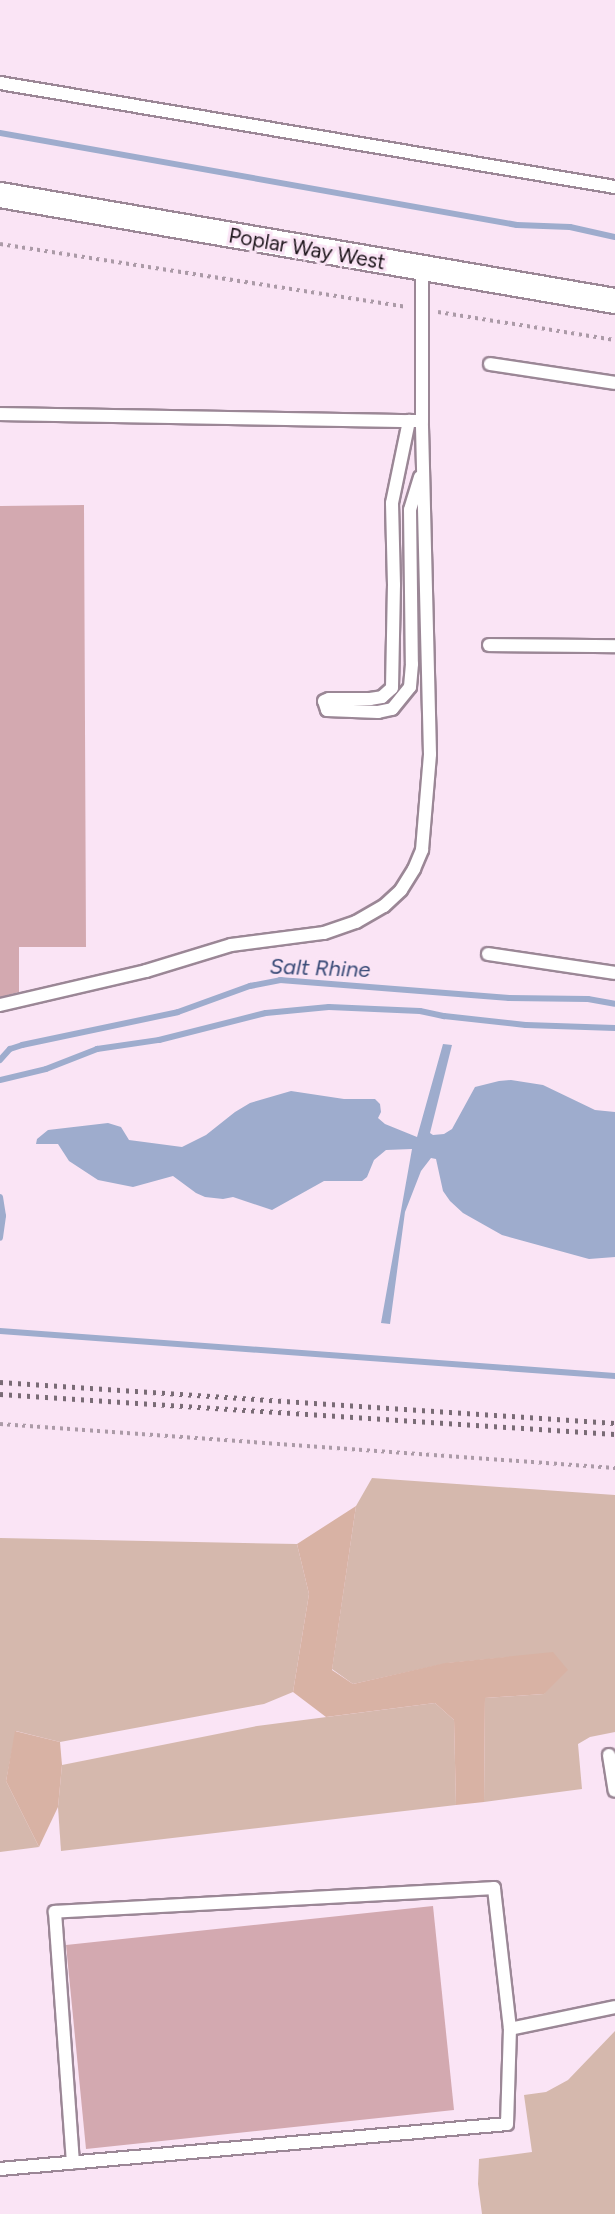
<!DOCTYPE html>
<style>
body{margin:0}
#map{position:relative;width:615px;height:2214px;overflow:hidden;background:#fae4f5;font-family:Figtree,sans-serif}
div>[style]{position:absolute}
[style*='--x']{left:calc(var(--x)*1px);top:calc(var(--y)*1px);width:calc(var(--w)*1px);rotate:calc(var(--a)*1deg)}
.green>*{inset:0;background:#d5b8ad}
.forest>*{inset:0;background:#d8b2a4}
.water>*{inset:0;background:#9eaccd}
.stream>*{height:6px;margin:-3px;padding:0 3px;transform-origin:3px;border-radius:3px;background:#9eaccd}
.building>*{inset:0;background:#d3a9b0}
.path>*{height:4px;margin-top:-2px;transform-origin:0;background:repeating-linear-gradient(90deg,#ab9aa7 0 3px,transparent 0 7.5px)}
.roads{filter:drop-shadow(2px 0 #9b8796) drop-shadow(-2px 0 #9b8796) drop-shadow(0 2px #9b8796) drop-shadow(0 -2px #9b8796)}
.service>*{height:12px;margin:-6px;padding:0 6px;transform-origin:6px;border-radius:6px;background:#fff}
.minor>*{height:24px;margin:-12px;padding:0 12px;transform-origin:12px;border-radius:12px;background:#fff}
.rail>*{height:4.5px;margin-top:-2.25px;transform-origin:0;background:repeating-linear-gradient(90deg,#796b75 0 3px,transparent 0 9px)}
span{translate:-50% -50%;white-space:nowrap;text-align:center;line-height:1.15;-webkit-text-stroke:6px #fae4f5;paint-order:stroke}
.street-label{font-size:21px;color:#1e161c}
.water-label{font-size:22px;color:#374976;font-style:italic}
</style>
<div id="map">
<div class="green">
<i style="clip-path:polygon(372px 1478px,615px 1495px,615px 1732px,590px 1737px,578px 1744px,582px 1789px,484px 1802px,485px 1698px,544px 1694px,553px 1653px,448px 1663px,353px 1684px,332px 1669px,356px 1506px)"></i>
<i style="clip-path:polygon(0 1538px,297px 1544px,309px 1594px,293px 1692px,264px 1704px,60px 1742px,16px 1731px,6px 1781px,39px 1847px,0 1852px)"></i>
<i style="clip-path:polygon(435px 1703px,454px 1720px,456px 1805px,61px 1851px,58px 1807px,62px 1765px,257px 1726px)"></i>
<i style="clip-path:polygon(615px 2031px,615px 2214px,482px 2214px,478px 2184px,479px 2159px,532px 2152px,524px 2095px,546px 2092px,568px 2080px)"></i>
</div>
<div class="forest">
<i style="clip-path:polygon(356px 1506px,332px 1670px,353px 1684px,445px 1663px,553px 1652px,568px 1670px,544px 1694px,485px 1698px,484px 1802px,456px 1805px,454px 1720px,435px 1703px,326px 1717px,293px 1692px,309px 1594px,297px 1544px)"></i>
<i style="clip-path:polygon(15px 1731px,60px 1742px,62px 1765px,58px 1807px,39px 1847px,6px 1781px)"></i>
</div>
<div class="water">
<i style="clip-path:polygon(443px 1044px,452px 1045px,430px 1133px,433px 1135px,444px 1134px,452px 1129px,475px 1087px,499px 1081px,511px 1080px,543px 1085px,595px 1110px,615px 1112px,615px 1257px,589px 1259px,502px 1235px,463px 1213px,450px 1201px,443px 1191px,436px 1159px,431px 1158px,421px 1171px,405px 1212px,390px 1324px,381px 1323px,412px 1149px,386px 1150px,374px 1160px,367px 1177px,362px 1181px,324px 1181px,272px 1210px,233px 1197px,223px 1199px,205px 1197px,196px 1193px,173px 1176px,133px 1187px,98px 1180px,69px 1161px,58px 1144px,36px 1144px,37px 1139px,48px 1130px,108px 1123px,121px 1127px,129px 1140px,182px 1147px,206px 1135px,235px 1112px,250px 1103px,291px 1091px,344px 1099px,375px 1099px,380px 1104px,381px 1112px,378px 1118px,385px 1124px,417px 1137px)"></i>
</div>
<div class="stream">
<i style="--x:0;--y:133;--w:525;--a:10.09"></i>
<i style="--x:517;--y:225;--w:53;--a:2.2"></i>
<i style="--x:570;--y:227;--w:46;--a:12.5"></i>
<i style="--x:0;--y:1060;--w:15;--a:-48"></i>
<i style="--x:10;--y:1049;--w:13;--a:-18"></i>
<i style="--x:22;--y:1045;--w:159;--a:-11.9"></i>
<i style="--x:178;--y:1012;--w:77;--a:-19.9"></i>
<i style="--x:250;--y:986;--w:31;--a:-11"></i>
<i style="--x:280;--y:980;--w:230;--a:4.5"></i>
<i style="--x:509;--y:998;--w:79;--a:0.7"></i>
<i style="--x:588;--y:999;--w:27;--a:10"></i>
<i style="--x:0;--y:1080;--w:47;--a:-13.4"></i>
<i style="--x:46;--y:1069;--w:55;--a:-21.4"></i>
<i style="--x:97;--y:1049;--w:63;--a:-8.3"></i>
<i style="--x:159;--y:1040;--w:110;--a:-14.2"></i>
<i style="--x:266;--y:1013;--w:63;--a:-5.4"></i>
<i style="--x:329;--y:1007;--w:91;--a:2.5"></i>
<i style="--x:420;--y:1011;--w:25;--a:12"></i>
<i style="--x:444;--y:1016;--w:82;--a:6.3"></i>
<i style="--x:526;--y:1025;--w:89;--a:1.9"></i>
<i style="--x:0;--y:1197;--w:19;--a:81"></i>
<i style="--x:3;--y:1216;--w:22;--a:98"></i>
<i style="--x:0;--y:1331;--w:617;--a:4.18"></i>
</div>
<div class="building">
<i style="clip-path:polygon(84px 505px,86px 947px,19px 947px,19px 992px,0 997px,0 506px)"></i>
<i style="clip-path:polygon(433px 1906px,454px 2110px,86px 2149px,66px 1945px)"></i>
</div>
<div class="path">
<i style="--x:0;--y:244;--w:412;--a:8.8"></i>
<i style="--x:438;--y:312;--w:179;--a:9"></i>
<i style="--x:0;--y:1424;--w:617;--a:4.09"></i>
</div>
<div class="roads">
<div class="service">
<i style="--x:0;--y:83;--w:624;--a:9.6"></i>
<i style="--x:490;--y:364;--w:126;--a:8.6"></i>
<i style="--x:0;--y:414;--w:409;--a:1"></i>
<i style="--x:420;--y:477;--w:34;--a:107"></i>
<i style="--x:410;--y:510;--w:154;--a:89.3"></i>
<i style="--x:412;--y:664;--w:23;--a:95"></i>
<i style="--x:410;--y:687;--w:28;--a:129"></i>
<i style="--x:392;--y:709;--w:14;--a:168"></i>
<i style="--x:378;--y:712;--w:51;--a:-177.8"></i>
<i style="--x:327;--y:710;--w:9;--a:-108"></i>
<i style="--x:324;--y:701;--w:5;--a:-22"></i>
<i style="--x:329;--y:699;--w:41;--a:0"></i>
<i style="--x:370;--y:699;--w:12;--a:-9"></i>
<i style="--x:382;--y:697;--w:13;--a:-42"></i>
<i style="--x:392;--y:688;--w:103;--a:-88.9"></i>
<i style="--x:394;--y:585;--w:82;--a:-91.4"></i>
<i style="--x:392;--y:503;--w:84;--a:-78.3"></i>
<i style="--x:409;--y:421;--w:13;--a:0"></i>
<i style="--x:422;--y:421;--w:151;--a:-90"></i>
<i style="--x:489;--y:645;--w:126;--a:0.5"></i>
<i style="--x:488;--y:954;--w:128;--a:8.5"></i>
<i style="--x:0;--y:1005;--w:150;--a:-13.1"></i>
<i style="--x:146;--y:971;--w:89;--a:-17"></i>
<i style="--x:231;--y:945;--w:94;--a:-7.4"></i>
<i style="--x:324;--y:933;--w:34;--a:-19"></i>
<i style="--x:356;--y:922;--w:32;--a:-30"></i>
<i style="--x:384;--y:906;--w:23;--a:-43"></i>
<i style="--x:401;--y:890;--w:25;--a:-58"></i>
<i style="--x:414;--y:869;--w:21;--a:-67"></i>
<i style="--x:422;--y:850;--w:96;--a:-85.2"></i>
<i style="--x:430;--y:754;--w:333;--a:-91.4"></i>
<i style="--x:609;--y:1755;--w:36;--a:81"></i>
<i style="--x:510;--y:2029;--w:107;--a:-11.8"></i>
<i style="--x:0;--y:2169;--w:509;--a:-5.07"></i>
<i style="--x:507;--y:2124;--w:95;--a:-88.2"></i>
<i style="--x:510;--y:2029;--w:142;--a:-96.5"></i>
<i style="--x:494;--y:1888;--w:440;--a:176.9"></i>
<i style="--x:55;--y:1912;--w:251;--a:85.9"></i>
</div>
<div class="minor">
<i style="--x:0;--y:195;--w:624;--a:9.78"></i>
</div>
</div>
<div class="rail">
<i style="--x:0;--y:1382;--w:616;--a:3.81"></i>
<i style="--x:0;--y:1394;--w:616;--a:3.72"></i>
</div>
<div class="street-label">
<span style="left:307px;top:249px;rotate:10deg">Poplar Way West</span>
</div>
<div class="water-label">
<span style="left:320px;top:968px;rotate:2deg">Salt Rhine</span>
</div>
</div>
